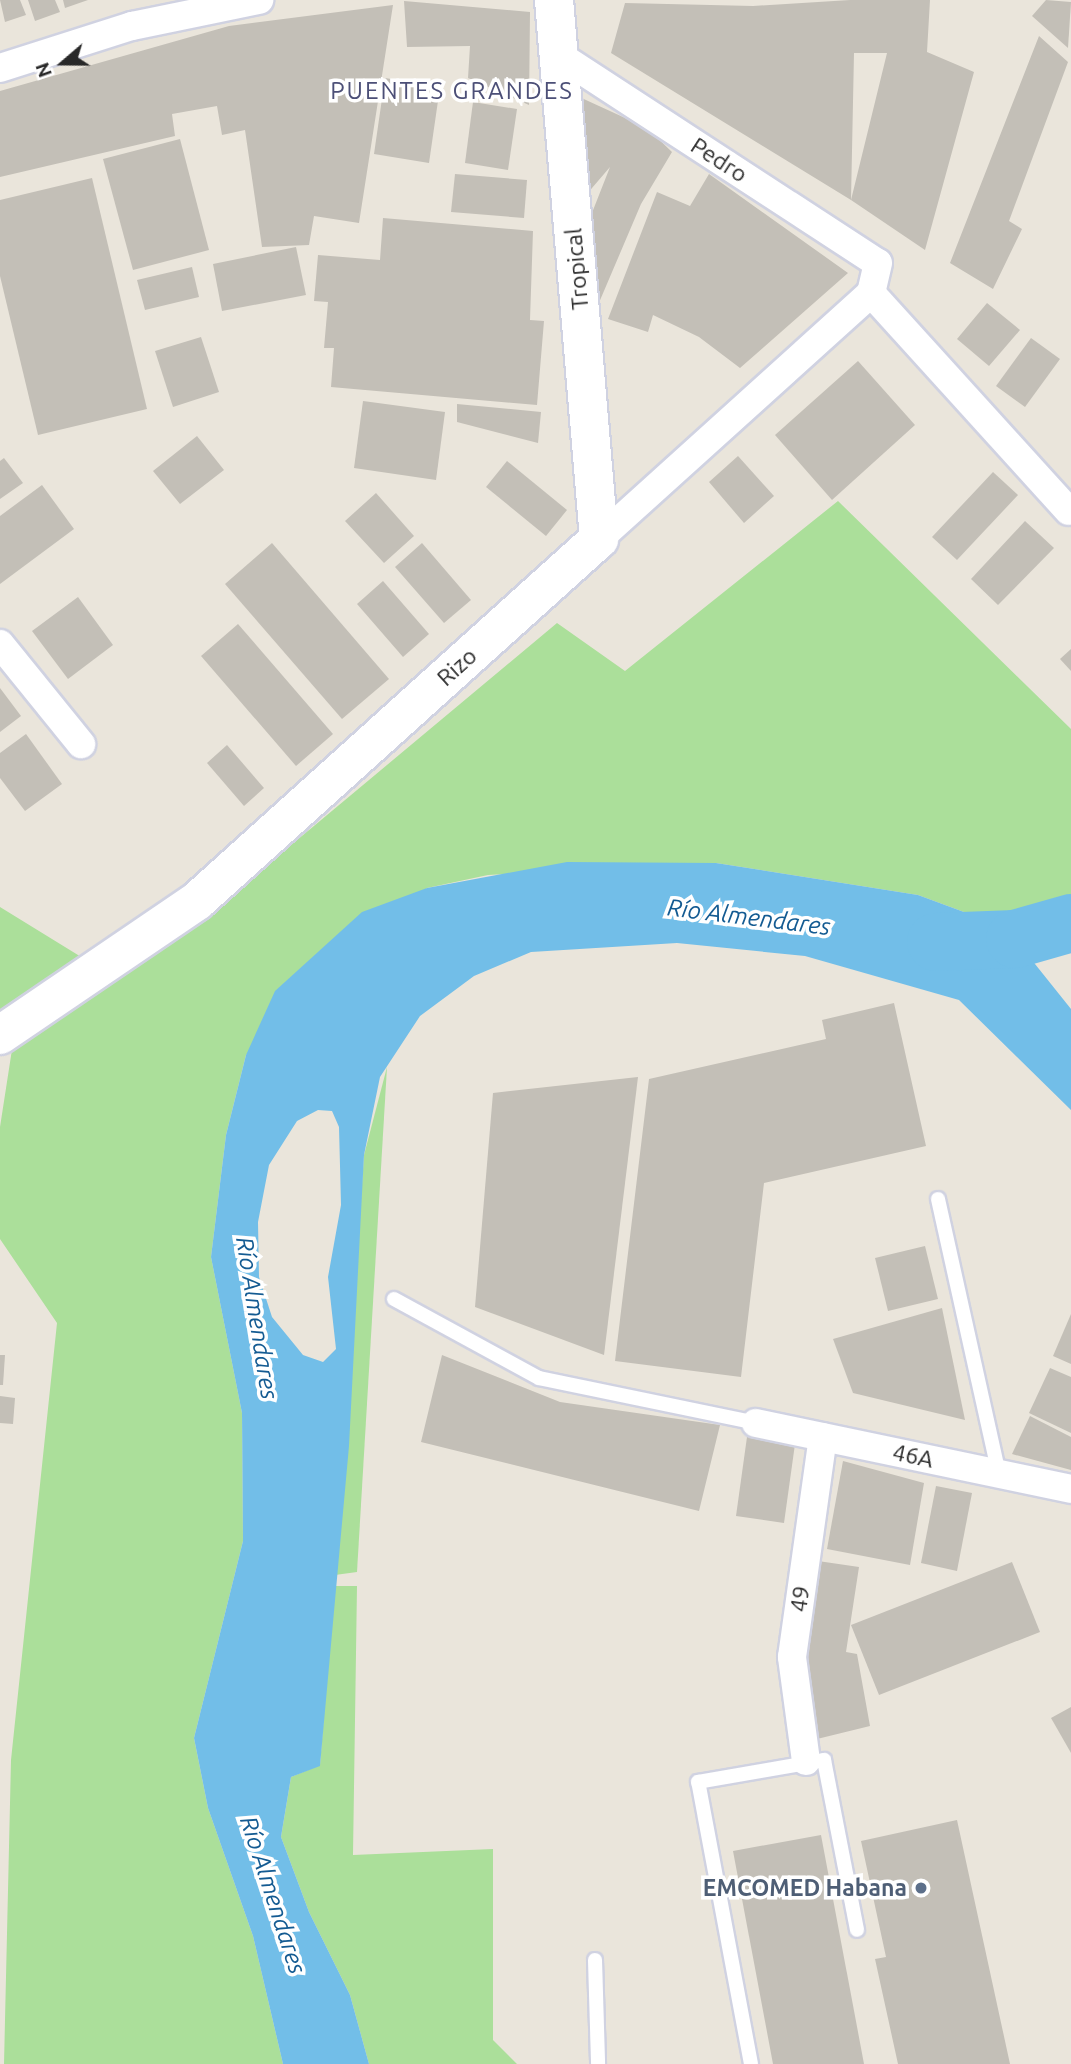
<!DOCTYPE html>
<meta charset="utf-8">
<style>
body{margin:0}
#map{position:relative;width:1071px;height:2064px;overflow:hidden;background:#eae5db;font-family:Ubuntu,sans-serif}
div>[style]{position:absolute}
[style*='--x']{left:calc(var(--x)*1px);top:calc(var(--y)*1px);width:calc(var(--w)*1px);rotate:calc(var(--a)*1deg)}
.green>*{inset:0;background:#abdf9a}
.water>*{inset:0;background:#72bee8}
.river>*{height:58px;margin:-29px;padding:0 29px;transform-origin:29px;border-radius:29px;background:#72bee8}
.building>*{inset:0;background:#c3bfb7}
.roads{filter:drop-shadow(2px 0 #d0d2e1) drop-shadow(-2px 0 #d0d2e1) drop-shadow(0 2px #d0d2e1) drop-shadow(0 -2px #d0d2e1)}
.lane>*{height:14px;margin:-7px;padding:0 7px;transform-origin:7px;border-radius:7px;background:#fff}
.street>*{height:28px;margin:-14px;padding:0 14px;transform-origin:14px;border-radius:14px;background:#fff}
.secondary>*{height:38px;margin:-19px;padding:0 19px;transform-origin:19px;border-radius:19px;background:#fff}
.dots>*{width:19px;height:19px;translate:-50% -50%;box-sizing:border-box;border:4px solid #fff;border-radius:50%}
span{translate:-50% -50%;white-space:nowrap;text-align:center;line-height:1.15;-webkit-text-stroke:7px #fff;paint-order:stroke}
.street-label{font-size:23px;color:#292929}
.service-label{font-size:23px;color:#4e5e75;font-weight:700}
.right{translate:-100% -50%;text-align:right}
.neighbourhood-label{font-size:24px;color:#4c4f77;letter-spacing:2px}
.water-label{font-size:24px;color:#145b92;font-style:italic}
.north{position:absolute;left:28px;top:28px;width:70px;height:70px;-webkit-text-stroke:5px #fff;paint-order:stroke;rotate:250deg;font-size:19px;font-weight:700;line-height:28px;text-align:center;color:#292929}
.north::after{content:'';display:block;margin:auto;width:24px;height:32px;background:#292929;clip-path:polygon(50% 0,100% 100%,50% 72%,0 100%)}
</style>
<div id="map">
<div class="green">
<i style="clip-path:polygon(838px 501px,1071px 729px,1071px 904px,991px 922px,918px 895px,716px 863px,488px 875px,427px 888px,246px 1055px,226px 1135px,211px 1257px,242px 1413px,243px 1541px,194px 1738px,208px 1808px,253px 1936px,283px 2064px,4px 2064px,11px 1760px,57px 1323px,0 1239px,0 1127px,13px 1043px,0 1027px,0 907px,104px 971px,205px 917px,557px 623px,625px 671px)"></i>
<i style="clip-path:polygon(387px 1067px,357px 1572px,335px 1575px,364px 1155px)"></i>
<i style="clip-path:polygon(334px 1586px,357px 1586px,353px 1855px,493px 1849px,493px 2040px,517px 2064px,369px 2064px,350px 1995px,309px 1912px,281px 1837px,291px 1777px,320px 1765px)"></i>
</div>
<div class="water">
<i style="clip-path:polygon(evenodd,567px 862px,716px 863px,918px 895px,991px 922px,1015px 939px,1071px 1009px,1071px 1110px,959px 1000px,805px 956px,677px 943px,531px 952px,474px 976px,420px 1016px,380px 1077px,364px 1155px,349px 1446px,320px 1766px,291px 1777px,281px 1837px,309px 1912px,350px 1995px,369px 2064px,283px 2064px,253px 1936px,208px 1808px,194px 1738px,243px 1541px,242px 1413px,211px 1257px,226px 1135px,246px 1055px,275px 991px,362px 912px,427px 888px,567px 862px,318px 1110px,332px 1111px,339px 1127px,341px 1205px,328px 1277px,336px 1349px,323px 1362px,303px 1355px,272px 1317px,259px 1277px,258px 1222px,269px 1165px,297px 1121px,318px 1110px)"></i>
</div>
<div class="river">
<i style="--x:936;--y:942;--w:79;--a:-2.2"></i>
<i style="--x:1015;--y:939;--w:58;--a:-15.9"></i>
</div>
<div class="building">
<i style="clip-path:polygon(0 0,20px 0,26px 15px,5px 22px)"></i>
<i style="clip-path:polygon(28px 0,55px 0,60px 12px,35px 21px)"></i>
<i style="clip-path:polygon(63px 0,88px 0,65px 8px)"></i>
<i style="clip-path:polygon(850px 0,930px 0,927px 52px,974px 72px,925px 250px,851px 200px,887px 53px,854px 53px,851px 200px,611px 53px,625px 3px,753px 6px)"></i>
<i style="clip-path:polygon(1046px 0,1071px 2px,1068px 48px,1032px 16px)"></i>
<i style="clip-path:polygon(404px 1px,530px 12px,529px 105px,468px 78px,470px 46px,407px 47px)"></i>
<i style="clip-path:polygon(393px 5px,359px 223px,314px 216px,309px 245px,262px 247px,245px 130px,222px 135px,217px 106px,172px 114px,175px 136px,0 177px,0 91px,229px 26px)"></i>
<i style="clip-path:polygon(1039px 36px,1068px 62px,1009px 221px,1022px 229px,993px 289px,950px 263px)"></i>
<i style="clip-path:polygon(385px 78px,440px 87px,429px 163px,374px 154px)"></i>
<i style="clip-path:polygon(575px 95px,647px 128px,672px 152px,641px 204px,598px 305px,588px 223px,610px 167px,586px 195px)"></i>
<i style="clip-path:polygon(473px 102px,517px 109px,508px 170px,465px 163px)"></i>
<i style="clip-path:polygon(180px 139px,209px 250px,133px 270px,103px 159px)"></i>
<i style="clip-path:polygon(455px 174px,527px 180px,524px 218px,451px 212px)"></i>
<i style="clip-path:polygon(709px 174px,848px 273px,740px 368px,699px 337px,653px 315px,648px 332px,608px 319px,657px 192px,690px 206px)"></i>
<i style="clip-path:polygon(92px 178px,147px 409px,38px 435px,0 276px,0 200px)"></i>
<i style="clip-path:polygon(383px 218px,533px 231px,530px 320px,544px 321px,537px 405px,331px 387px,334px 348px,324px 348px,328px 302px,314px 301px,318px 255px,380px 260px)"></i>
<i style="clip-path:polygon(296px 247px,306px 295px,222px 311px,213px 264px)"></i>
<i style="clip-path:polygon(192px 267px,199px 297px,145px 310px,137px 280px)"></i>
<i style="clip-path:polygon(987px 303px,1020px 330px,989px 366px,957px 339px)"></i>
<i style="clip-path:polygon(201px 337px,219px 392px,173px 407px,155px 351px)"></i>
<i style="clip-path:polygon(1031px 338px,1060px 359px,1025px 407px,996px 386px)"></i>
<i style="clip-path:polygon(858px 361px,915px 425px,832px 500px,775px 435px)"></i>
<i style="clip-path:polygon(363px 401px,445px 412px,436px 480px,354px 468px)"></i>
<i style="clip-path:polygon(457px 404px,541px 412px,538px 443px,457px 422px)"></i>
<i style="clip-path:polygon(197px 436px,224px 470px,180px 504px,153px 471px)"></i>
<i style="clip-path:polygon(738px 456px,774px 496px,744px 523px,709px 482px)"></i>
<i style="clip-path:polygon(4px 458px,23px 483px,0 499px,0 461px)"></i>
<i style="clip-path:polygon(507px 461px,567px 510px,546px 536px,486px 487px)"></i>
<i style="clip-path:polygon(993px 472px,1018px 495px,957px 560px,932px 537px)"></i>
<i style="clip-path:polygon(42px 485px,74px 529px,0 584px,0 516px)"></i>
<i style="clip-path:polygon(376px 493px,414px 536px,384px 563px,345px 521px)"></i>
<i style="clip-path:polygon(1025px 521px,1054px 548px,998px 605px,971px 579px)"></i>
<i style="clip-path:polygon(272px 543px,389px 679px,342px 719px,225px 584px)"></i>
<i style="clip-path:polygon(422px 543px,471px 600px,444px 623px,395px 567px)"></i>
<i style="clip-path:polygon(383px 581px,429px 634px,403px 657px,357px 604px)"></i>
<i style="clip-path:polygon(78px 597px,113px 645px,68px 679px,32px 631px)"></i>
<i style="clip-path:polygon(238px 624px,333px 734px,296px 766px,201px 656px)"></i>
<i style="clip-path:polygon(1071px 649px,1071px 671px,1060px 659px)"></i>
<i style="clip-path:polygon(0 688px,21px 716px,0 732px)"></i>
<i style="clip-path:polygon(26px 734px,62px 784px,25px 811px,0 778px,0 753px)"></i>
<i style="clip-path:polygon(227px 745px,264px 788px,244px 806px,207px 763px)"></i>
<i style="clip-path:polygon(894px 1003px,926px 1146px,764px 1183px,741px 1377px,615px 1361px,649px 1079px,826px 1039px,822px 1020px)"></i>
<i style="clip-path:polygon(638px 1077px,604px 1355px,475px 1307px,493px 1093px)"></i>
<i style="clip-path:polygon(925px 1246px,938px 1299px,888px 1311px,875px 1258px)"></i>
<i style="clip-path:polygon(942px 1308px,965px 1420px,853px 1393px,833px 1339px)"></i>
<i style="clip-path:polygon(1071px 1314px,1071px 1364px,1053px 1356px)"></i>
<i style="clip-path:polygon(0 1355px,5px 1355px,3px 1385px,0 1385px)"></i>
<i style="clip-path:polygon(442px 1355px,560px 1402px,720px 1425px,699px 1511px,421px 1442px)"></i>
<i style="clip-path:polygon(1050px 1368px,1071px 1377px,1071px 1433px,1029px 1413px)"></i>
<i style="clip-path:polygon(0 1396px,15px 1398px,13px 1424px,0 1423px)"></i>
<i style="clip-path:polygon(1030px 1416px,1071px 1437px,1071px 1470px,1012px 1454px)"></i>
<i style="clip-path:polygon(747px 1437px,795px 1444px,784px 1523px,736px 1516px)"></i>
<i style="clip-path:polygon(843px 1461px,924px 1483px,910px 1565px,827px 1549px)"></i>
<i style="clip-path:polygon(936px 1486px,972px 1493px,957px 1571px,921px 1563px)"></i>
<i style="clip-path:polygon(818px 1561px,859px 1567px,846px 1652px,857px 1654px,870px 1726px,817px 1739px,806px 1699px,805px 1646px)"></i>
<i style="clip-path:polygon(1012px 1562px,1040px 1632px,879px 1695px,851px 1625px)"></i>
<i style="clip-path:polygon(1071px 1707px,1071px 1753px,1051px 1718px)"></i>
<i style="clip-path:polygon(957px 1820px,1010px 2064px,898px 2064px,875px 1959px,886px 1957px,861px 1841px)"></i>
<i style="clip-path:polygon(821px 1835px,864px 2064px,773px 2064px,733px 1851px)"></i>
</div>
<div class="roads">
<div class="lane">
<i style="--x:938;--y:1199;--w:282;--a:77.5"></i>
<i style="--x:394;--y:1299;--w:165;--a:28.6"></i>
<i style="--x:539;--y:1378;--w:222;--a:11.7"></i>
<i style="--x:595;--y:1960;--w:104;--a:88.3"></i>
<i style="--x:751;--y:2064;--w:287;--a:-100.6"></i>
<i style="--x:698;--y:1782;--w:128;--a:-9.9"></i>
<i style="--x:824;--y:1760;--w:173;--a:79"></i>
</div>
<div class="street">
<i style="--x:560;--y:56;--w:379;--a:33.1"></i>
<i style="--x:878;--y:263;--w:31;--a:103"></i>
<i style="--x:871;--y:293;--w:367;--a:137.9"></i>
<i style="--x:0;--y:68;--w:139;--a:-17.7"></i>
<i style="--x:132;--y:26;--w:130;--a:-11.6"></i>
<i style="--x:871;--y:293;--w:294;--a:47.8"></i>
<i style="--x:0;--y:644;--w:129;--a:51"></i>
<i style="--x:756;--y:1423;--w:322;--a:11.8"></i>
<i style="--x:806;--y:1761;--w:105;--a:-97.7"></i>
<i style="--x:792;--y:1657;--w:222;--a:-82"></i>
</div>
<div class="secondary">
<i style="--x:0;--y:1035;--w:238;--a:-34.2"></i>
<i style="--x:197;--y:901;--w:541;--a:-42"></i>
<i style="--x:599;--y:539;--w:541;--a:-94.77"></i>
</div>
</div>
<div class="dots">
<i style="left:921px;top:1888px;background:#5c6f8a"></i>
</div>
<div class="street-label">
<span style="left:719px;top:160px;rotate:33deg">Pedro</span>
<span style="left:577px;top:269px;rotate:-95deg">Tropical</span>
<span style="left:457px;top:667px;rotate:-42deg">Rizo</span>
<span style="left:913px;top:1456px;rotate:12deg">46A</span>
<span style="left:800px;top:1599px;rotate:-82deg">49</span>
</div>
<div class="service-label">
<span class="right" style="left:907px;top:1888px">EMCOMED Habana</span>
</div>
<div class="neighbourhood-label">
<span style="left:452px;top:91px">PUENTES GRANDES</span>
</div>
<div class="water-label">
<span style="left:749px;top:917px;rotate:7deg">Río Almendares</span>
<span style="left:257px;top:1318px;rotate:81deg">Río Almendares</span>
<span style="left:273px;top:1895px;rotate:72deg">Río Almendares</span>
</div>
<div class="north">N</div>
</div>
